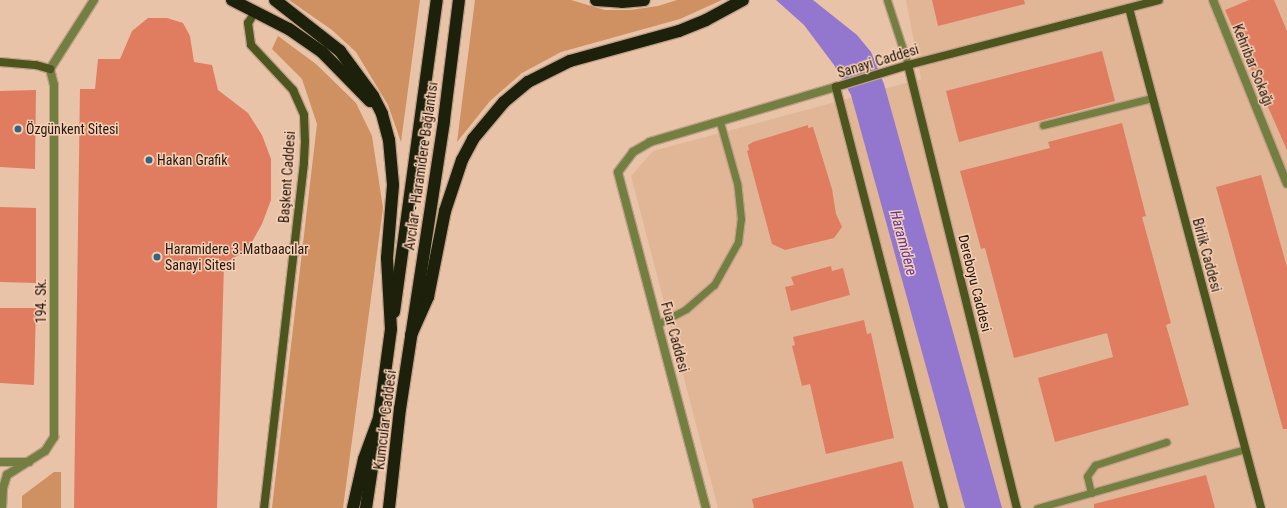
<!DOCTYPE html>
<meta charset="utf-8">
<style>
body{margin:0}
#map{position:relative;width:1287px;height:508px;overflow:hidden;background:#e8c3a8;font-family:"Roboto Condensed",sans-serif}
div>[style]{position:absolute}
[style*='--x']{left:calc(var(--x)*1px);top:calc(var(--y)*1px);width:calc(var(--w)*1px);rotate:calc(var(--a)*1deg)}
.built>*{inset:0;background:#e1b696}
.green>*{inset:0;background:#cf9162}
.water>*{inset:0;background:#9377cf}
.building>*{inset:0;background:#e07d60}
.roads{filter:drop-shadow(1px 0 #c1a089) drop-shadow(-1px 0 #c1a089) drop-shadow(0 1px #c1a089) drop-shadow(0 -1px #c1a089)}
.lane>*{height:7px;margin:-3.5px;padding:0 3.5px;transform-origin:3.5px;border-radius:3.5px;background:#737e41}
.street>*{height:8px;margin:-4px;padding:0 4px;transform-origin:4px;border-radius:4px;background:#737e41}
.secondary>*{height:8px;margin:-4px;padding:0 4px;transform-origin:4px;border-radius:4px;background:#4d551f}
.highway>*{height:12px;margin:-6px;padding:0 6px;transform-origin:6px;border-radius:6px;background:#1d200a}
.dots>*{width:11px;height:11px;translate:-50% -50%;box-sizing:border-box;border:2px solid #f6d0b5;border-radius:50%}
span{translate:-50% -50%;white-space:nowrap;text-align:center;line-height:1.15;-webkit-text-stroke:3px #f6d0b5;paint-order:stroke}
.street-label{font-size:14px;color:#23160c}
.poi-label{font-size:14px;color:#23160c}
.left{translate:0 -50%;text-align:left}
.water-label{font-size:15px;color:#5f379e;font-style:italic}
</style>
<div id="map">
<div class="built">
<i style="clip-path:polygon(906px 0,1287px 0,1287px 508px,718px 508px,631px 176px,653px 151px,921px 79px)"></i>
</div>
<div class="green">
<i style="clip-path:polygon(289px 0,420px 0,401px 142px,388px 105px,356px 52px,332px 30px)"></i>
<i style="clip-path:polygon(475px 0,571px 0,605px 10px,630px 10px,658px 6px,677px 0,722px 0,680px 19px,561px 52px,522px 73px,490px 101px,457px 142px)"></i>
<i style="clip-path:polygon(278px 36px,316px 64px,356px 103px,372px 136px,383px 208px,343px 508px,272px 508px,317px 124px,302px 79px,272px 49px)"></i>
<i style="clip-path:polygon(54px 472px,61px 472px,61px 508px,22px 508px,22px 496px)"></i>
</div>
<div class="water">
<i style="clip-path:polygon(776px 0,813px 0,857px 35px,871px 52px,884px 84px,1002px 508px,965px 508px,851px 95px,834px 65px,804px 25px)"></i>
</div>
<div class="building">
<i style="clip-path:polygon(932px 0,1024px 0,1025px 4px,938px 26px)"></i>
<i style="clip-path:polygon(1249px 0,1274px 0,1287px 31px,1287px 150px,1225px 10px)"></i>
<i style="clip-path:polygon(148px 18px,167px 18px,183px 23px,190px 36px,194px 62px,212px 65px,218px 90px,248px 113px,262px 135px,271px 159px,271px 200px,262px 224px,248px 249px,224px 264px,217px 508px,74px 508px,80px 89px,95px 89px,98px 59px,120px 59px,132px 31px)"></i>
<i style="clip-path:polygon(1102px 51px,1115px 101px,959px 142px,946px 91px)"></i>
<i style="clip-path:polygon(36px 90px,35px 169px,0 167px,0 91px)"></i>
<i style="clip-path:polygon(1122px 123px,1146px 216px,1142px 217px,1171px 323px,1166px 325px,1189px 405px,1055px 442px,1038px 378px,1113px 357px,1107px 333px,1014px 358px,985px 248px,981px 249px,960px 171px,1050px 148px,1048px 142px)"></i>
<i style="clip-path:polygon(808px 125px,808px 128px,813px 127px,832px 189px,836px 214px,842px 227px,834px 238px,785px 250px,772px 244px,747px 151px,749px 150px,748px 145px,753px 142px)"></i>
<i style="clip-path:polygon(1261px 175px,1287px 267px,1287px 429px,1283px 429px,1216px 187px)"></i>
<i style="clip-path:polygon(0 207px,36px 208px,36px 283px,0 282px)"></i>
<i style="clip-path:polygon(831px 266px,832px 271px,843px 268px,850px 295px,791px 311px,785px 287px,794px 285px,791px 277px)"></i>
<i style="clip-path:polygon(0 308px,36px 308px,34px 385px,0 383px)"></i>
<i style="clip-path:polygon(864px 320px,867px 334px,871px 333px,894px 438px,826px 454px,810px 384px,802px 386px,792px 346px,795px 345px,793px 337px)"></i>
<i style="clip-path:polygon(902px 461px,914px 508px,754px 508px,752px 499px)"></i>
<i style="clip-path:polygon(1206px 475px,1215px 508px,1094px 508px,1094px 504px)"></i>
</div>
<div class="roads">
<div class="lane">
<i style="--x:887;--y:0;--w:68;--a:72.1"></i>
<i style="--x:1043;--y:125;--w:112;--a:-13.9"></i>
<i style="--x:658;--y:324;--w:32;--a:-28"></i>
<i style="--x:686;--y:309;--w:37;--a:-41"></i>
<i style="--x:714;--y:285;--w:49;--a:-60.8"></i>
<i style="--x:738;--y:242;--w:23;--a:-83"></i>
<i style="--x:741;--y:219;--w:36;--a:-96"></i>
<i style="--x:737;--y:183;--w:63;--a:-105.6"></i>
<i style="--x:1091;--y:493;--w:17;--a:-103"></i>
<i style="--x:1087;--y:476;--w:14;--a:-54"></i>
<i style="--x:1095;--y:465;--w:75;--a:-17.9"></i>
<i style="--x:1037;--y:508;--w:216;--a:-15.8"></i>
</div>
<div class="street">
<i style="--x:1213;--y:0;--w:198;--a:68.1"></i>
<i style="--x:0;--y:462;--w:29;--a:0"></i>
<i style="--x:2;--y:508;--w:20;--a:-87"></i>
<i style="--x:3;--y:488;--w:14;--a:-73"></i>
<i style="--x:7;--y:475;--w:45;--a:-32.3"></i>
<i style="--x:45;--y:451;--w:17;--a:-57"></i>
<i style="--x:54;--y:437;--w:352;--a:-90"></i>
<i style="--x:54;--y:85;--w:16;--a:-104"></i>
<i style="--x:50;--y:69;--w:82;--a:-57.5"></i>
<i style="--x:706;--y:508;--w:347;--a:-104.7"></i>
<i style="--x:618;--y:172;--w:25;--a:-53"></i>
<i style="--x:633;--y:152;--w:20;--a:-30"></i>
<i style="--x:650;--y:142;--w:194;--a:-16.5"></i>
</div>
<div class="secondary">
<i style="--x:1129;--y:8;--w:517;--a:75.21"></i>
<i style="--x:255;--y:12;--w:13;--a:122"></i>
<i style="--x:248;--y:23;--w:22;--a:82"></i>
<i style="--x:251;--y:45;--w:62;--a:47"></i>
<i style="--x:293;--y:90;--w:27;--a:66"></i>
<i style="--x:304;--y:115;--w:26;--a:88"></i>
<i style="--x:305;--y:141;--w:22;--a:93"></i>
<i style="--x:304;--y:163;--w:347;--a:96.6"></i>
<i style="--x:0;--y:62;--w:36;--a:5"></i>
<i style="--x:36;--y:65;--w:15;--a:16"></i>
<i style="--x:908;--y:65;--w:456;--a:76.2"></i>
<i style="--x:944;--y:508;--w:435;--a:-104.4"></i>
<i style="--x:836;--y:87;--w:75;--a:-17"></i>
<i style="--x:908;--y:65;--w:259;--a:-14.5"></i>
</div>
<div class="highway">
<i style="--x:232;--y:0;--w:64;--a:27"></i>
<i style="--x:289;--y:29;--w:40;--a:34.9"></i>
<i style="--x:322;--y:52;--w:69;--a:45.6"></i>
<i style="--x:275;--y:0;--w:83;--a:38.1"></i>
<i style="--x:340;--y:51;--w:56;--a:53.7"></i>
<i style="--x:373;--y:96;--w:20;--a:63"></i>
<i style="--x:382;--y:114;--w:27;--a:75"></i>
<i style="--x:389;--y:140;--w:45;--a:84.9"></i>
<i style="--x:393;--y:185;--w:73;--a:94.7"></i>
<i style="--x:387;--y:258;--w:71;--a:86.8"></i>
<i style="--x:391;--y:329;--w:90;--a:97.7"></i>
<i style="--x:379;--y:418;--w:44;--a:110.1"></i>
<i style="--x:364;--y:459;--w:50;--a:102.7"></i>
<i style="--x:596;--y:0;--w:26;--a:4"></i>
<i style="--x:622;--y:2;--w:22;--a:-5"></i>
<i style="--x:394;--y:312;--w:315;--a:-82.2"></i>
<i style="--x:411;--y:335;--w:42;--a:-65.9"></i>
<i style="--x:428;--y:297;--w:88;--a:-78.8"></i>
<i style="--x:445;--y:211;--w:54;--a:-71.6"></i>
<i style="--x:462;--y:160;--w:24;--a:-62"></i>
<i style="--x:473;--y:139;--w:48;--a:-50"></i>
<i style="--x:504;--y:102;--w:31;--a:-40"></i>
<i style="--x:528;--y:82;--w:47;--a:-26.6"></i>
<i style="--x:570;--y:61;--w:113;--a:-15.4"></i>
<i style="--x:679;--y:31;--w:29;--a:-22"></i>
<i style="--x:706;--y:20;--w:42;--a:-28.4"></i>
<i style="--x:366;--y:508;--w:68;--a:-81.5"></i>
<i style="--x:389;--y:508;--w:100;--a:-83.7"></i>
<i style="--x:400;--y:409;--w:292;--a:-81.3"></i>
<i style="--x:444;--y:120;--w:121;--a:-82.9"></i>
</div>
</div>
<div class="dots">
<i style="left:18px;top:129px;background:#336582"></i>
<i style="left:149px;top:160px;background:#336582"></i>
<i style="left:157px;top:257px;background:#336582"></i>
</div>
<div class="street-label">
<span style="left:878px;top:61px;rotate:-17deg">Sanayi Caddesi</span>
<span style="left:1253px;top:65px;rotate:68deg">Kehribar Sokağı</span>
<span style="left:421px;top:166px;rotate:-82deg">Avcılar - Haramidere Bağlantısı</span>
<span style="left:287px;top:177px;rotate:-86deg">Başkent Caddesi</span>
<span style="left:1207px;top:255px;rotate:75deg">Birlik Caddesi</span>
<span style="left:975px;top:283px;rotate:76deg">Dereboyu Caddesi</span>
<span style="left:41px;top:301px;rotate:-90deg">194. Sk.</span>
<span style="left:675px;top:337px;rotate:75deg">Fuar Caddesi</span>
<span style="left:385px;top:420px;rotate:-83deg">Kumcular Caddesi</span>
</div>
<div class="poi-label">
<span class="left" style="left:26px;top:129px">Özgünkent Sitesi</span>
<span class="left" style="left:157px;top:160px">Hakan Grafik</span>
<span class="left" style="left:165px;top:257px">Haramidere 3.Matbaacılar<br>Sanayi Sitesi</span>
</div>
<div class="water-label">
<span style="left:903px;top:243px;rotate:75deg">Haramidere</span>
</div>
</div>
